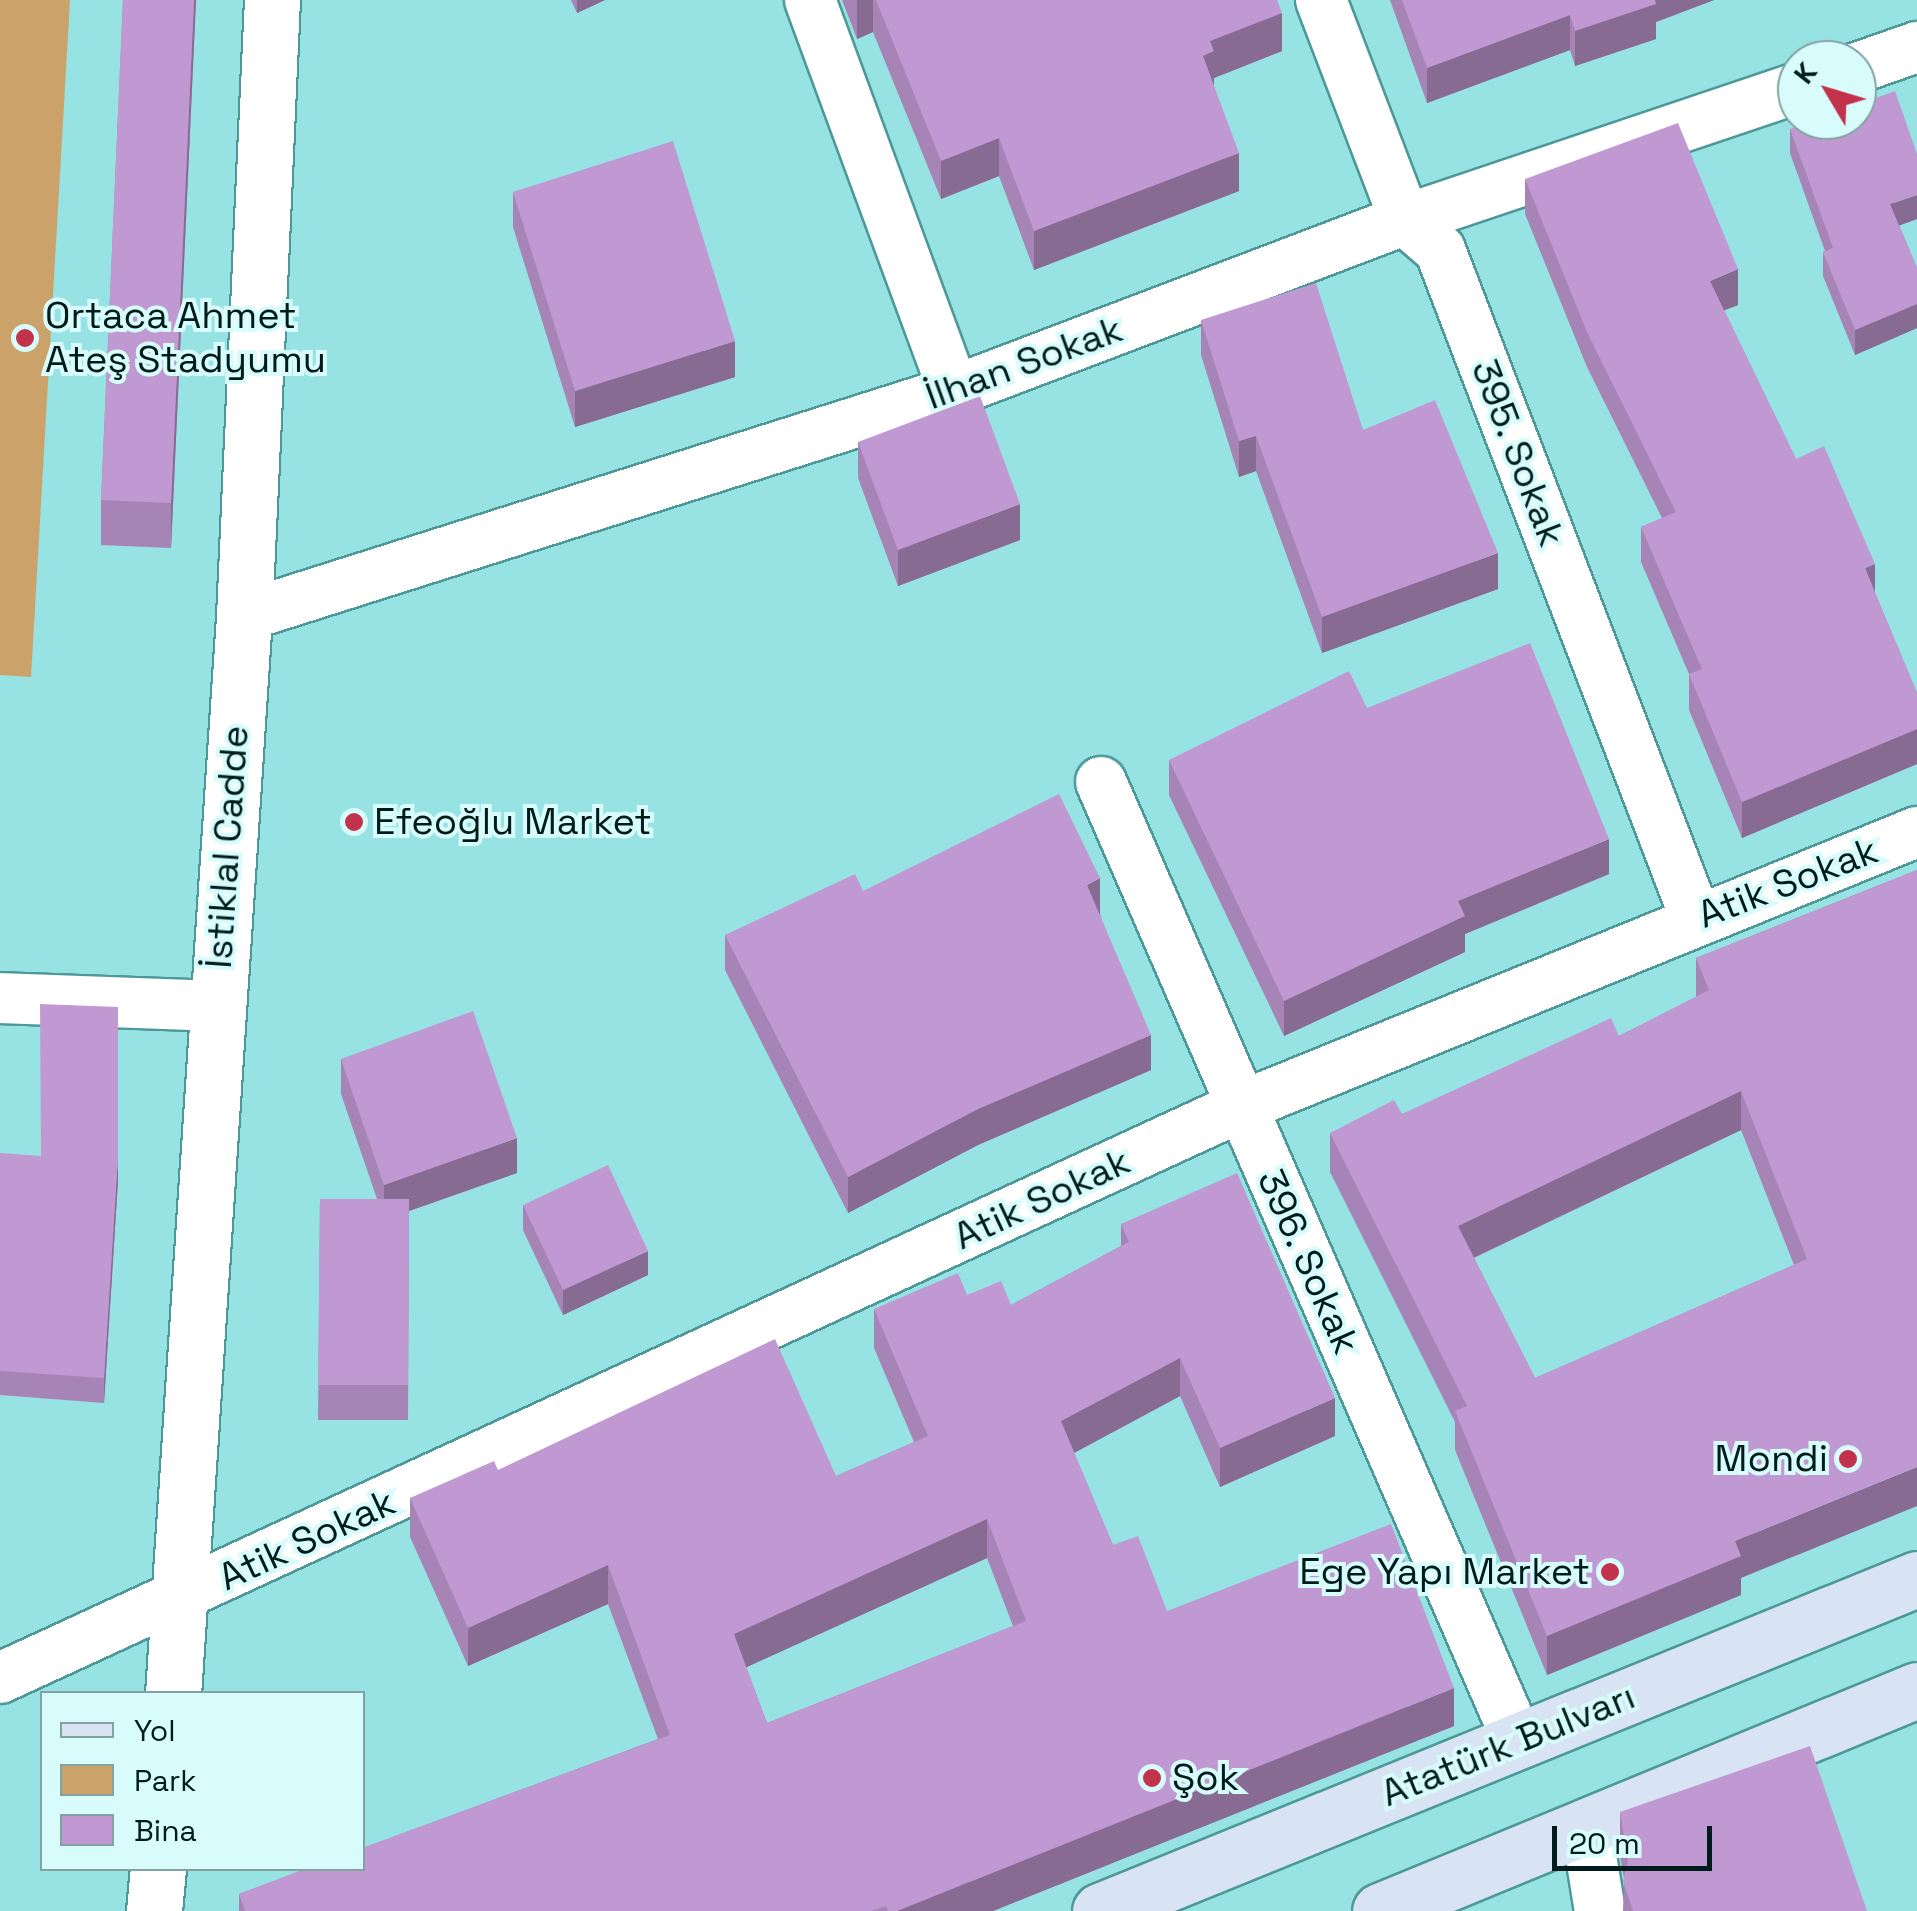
<!DOCTYPE html>
<meta charset="utf-8">
<style>
body{margin:0}
#map{position:relative;width:1917px;height:1911px;overflow:hidden;background:#97e2e2;font-family:"Space Grotesk",sans-serif}
div>[style]{position:absolute}
[style*='--x']{left:calc(var(--x)*1px);top:calc(var(--y)*1px);width:calc(var(--w)*1px);rotate:calc(var(--a)*1deg)}
.green>*{inset:0;background:#cba36a}
.roads{filter:drop-shadow(2px 0 #4d9898) drop-shadow(-2px 0 #4d9898) drop-shadow(0 2px #4d9898) drop-shadow(0 -2px #4d9898)}
.minor>*{height:50px;margin:-25px;padding:0 25px;transform-origin:25px;border-radius:25px;background:#fff}
.tertiary>*{height:55px;margin:-27.5px;padding:0 27.5px;transform-origin:27.5px;border-radius:27.5px;background:#fff}
.secondary>*{height:55px;margin:-27.5px;padding:0 27.5px;transform-origin:27.5px;border-radius:27.5px;background:#d8e4f4}
.wall>*{inset:0;background:#a684b5}
.shaded-wall>*{inset:0;background:#876b93}
.building>*{inset:0;background:#c199d2}
.dots>*{width:28px;height:28px;translate:-50% -50%;box-sizing:border-box;border:5px solid #d8fcfc;border-radius:50%}
span{translate:-50% -50%;white-space:nowrap;text-align:center;line-height:1.15;-webkit-text-stroke:8px #d8fcfc;paint-order:stroke}
.poi-label{font-size:38px;color:#001b1c}
.left{translate:0 -50%;text-align:left}
.right{translate:-100% -50%;text-align:right}
.street-label{font-size:38px;color:#001b1c}
.legend{position:absolute;left:40px;top:1691px;width:325px;height:180px;box-sizing:border-box;background:#d8fcfc;border:2px solid #82a2a2;margin:0;padding:12px 18px;list-style:none;font-size:30px;color:#001b1c}
.legend li{display:flex;align-items:center;gap:20px;height:50px}
.legend b{width:50px;border:2px solid #82a2a2}
.north{position:absolute;left:1777px;top:40px;width:100px;height:100px;box-sizing:border-box;background:#d8fcfc;border:2px solid #82a2a2;border-radius:50%;rotate:308deg;font-size:28px;font-weight:700;line-height:40px;text-align:center;color:#001b1c}
.north::after{content:'';display:block;margin:auto;width:35px;height:45px;background:#c2324b;clip-path:polygon(50% 0,100% 100%,50% 72%,0 100%)}
.scale{position:absolute;left:1552px;top:1826px;width:160px;height:45px;box-sizing:border-box;border:5px solid #001b1c;border-top:0;padding-left:12px;font-size:30px;line-height:35px;white-space:nowrap;color:#001b1c;-webkit-text-stroke:8px #d8fcfc;paint-order:stroke}
</style>
<div id="map">
<div class="green">
<i style="clip-path:polygon(0 0,70px 0,31px 677px,0 675px)"></i>
</div>
<div class="roads">
<div class="minor">
<i style="--x:810;--y:0;--w:417;--a:69.8"></i>
<i style="--x:1321;--y:0;--w:235;--a:69.1"></i>
<i style="--x:1405;--y:220;--w:46;--a:40.6"></i>
<i style="--x:1440;--y:250;--w:716;--a:69.06"></i>
<i style="--x:1857;--y:68;--w:64;--a:-19.3"></i>
<i style="--x:244;--y:616;--w:745;--a:-17.58"></i>
<i style="--x:954;--y:391;--w:482;--a:-20.8"></i>
<i style="--x:1405;--y:220;--w:414;--a:-18.6"></i>
<i style="--x:1101;--y:782;--w:1046;--a:66.5"></i>
<i style="--x:0;--y:998;--w:215;--a:2.1"></i>
<i style="--x:0;--y:1678;--w:1365;--a:-24.73"></i>
<i style="--x:1240;--y:1107;--w:731;--a:-22.11"></i>
<i style="--x:1586;--y:1825;--w:87;--a:80.8"></i>
</div>
<div class="tertiary">
<i style="--x:173;--y:1694;--w:1080;--a:-86.23"></i>
<i style="--x:244;--y:616;--w:617;--a:-87.4"></i>
<i style="--x:154;--y:1911;--w:43;--a:-84.7"></i>
</div>
<div class="secondary">
<i style="--x:1100;--y:1911;--w:882;--a:-22.12"></i>
<i style="--x:1380;--y:1911;--w:581;--a:-22.37"></i>
</div>
</div>
<div class="wall">
<i style="clip-path:polygon(123px 0,196px 0,171px 548px,101px 545px,101px 500px)"></i>
<i style="clip-path:polygon(571px 0,605px 0,577px 13px)"></i>
<i style="clip-path:polygon(842px 0,1277px 0,1282px 51px,1214px 78px,1214px 86px,1239px 191px,1034px 270px,999px 176px,941px 199px,873px 32px,857px 39px)"></i>
<i style="clip-path:polygon(1390px 0,1714px 0,1656px 22px,1656px 39px,1575px 66px,1570px 50px,1427px 103px)"></i>
<i style="clip-path:polygon(1790px 129px,1917px 219px,1899px 225px,1917px 268px,1917px 328px,1855px 355px,1823px 276px,1823px 252px,1825px 251px,1790px 153px)"></i>
<i style="clip-path:polygon(1525px 179px,1738px 305px,1724px 310px,1796px 459px,1875px 593px,1917px 693px,1917px 764px,1742px 838px,1689px 710px,1689px 674px,1641px 562px,1641px 527px,1662px 518px,1587px 367px,1525px 214px)"></i>
<i style="clip-path:polygon(513px 192px,735px 377px,575px 427px,513px 227px)"></i>
<i style="clip-path:polygon(1201px 320px,1363px 430px,1498px 589px,1322px 653px,1256px 471px,1239px 477px,1201px 355px)"></i>
<i style="clip-path:polygon(858px 442px,1020px 540px,898px 586px,858px 478px)"></i>
<i style="clip-path:polygon(1367px 708px,1609px 874px,1465px 934px,1465px 952px,1284px 1036px,1169px 795px,1169px 760px)"></i>
<i style="clip-path:polygon(evenodd,1917px 870px,1741px 1578px,1741px 1595px,1547px 1675px,1455px 1450px,1455px 1422px,1330px 1172px,1330px 1133px,1402px 1114px,1619px 1036px,1696px 997px,1696px 958px,1917px 870px,1741px 1130px,1794px 1265px,1535px 1378px,1474px 1258px,1741px 1130px)"></i>
<i style="clip-path:polygon(863px 891px,1100px 914px,1151px 1070px,978px 1145px,848px 1213px,725px 970px,725px 935px)"></i>
<i style="clip-path:polygon(341px 1059px,517px 1173px,409px 1211px,408px 1420px,318px 1420px,320px 1199px,377px 1199px,341px 1094px)"></i>
<i style="clip-path:polygon(0 1153px,118px 1180px,104px 1403px,0 1395px)"></i>
<i style="clip-path:polygon(523px 1205px,648px 1275px,563px 1315px,523px 1230px)"></i>
<i style="clip-path:polygon(evenodd,1121px 1224px,1335px 1436px,1220px 1487px,1180px 1396px,1074px 1453px,1113px 1545px,1167px 1611px,1454px 1726px,993px 1911px,239px 1911px,239px 1894px,658px 1739px,608px 1604px,468px 1666px,410px 1537px,410px 1498px,498px 1470px,836px 1476px,914px 1442px,874px 1348px,874px 1309px,967px 1295px,1011px 1305px,1121px 1246px,1121px 1224px,987px 1558px,1013px 1626px,767px 1723px,746px 1667px,987px 1558px)"></i>
<i style="clip-path:polygon(1620px 1812px,1867px 1911px,1623px 1911px,1624px 1878px,1620px 1857px)"></i>
</div>
<div class="shaded-wall">
<i style="clip-path:polygon(194px 0,196px 0,171px 548px,171px 503px)"></i>
<i style="clip-path:polygon(577px 0,605px 0,577px 13px)"></i>
<i style="clip-path:polygon(857px 0,873px 0,873px 32px,857px 39px)"></i>
<i style="clip-path:polygon(1651px 0,1714px 0,1656px 22px,1656px 39px,1575px 66px,1575px 31px)"></i>
<i style="clip-path:polygon(1282px 13px,1282px 51px,1214px 78px,1214px 90px,1203px 56px,1210px 41px)"></i>
<i style="clip-path:polygon(1570px 15px,1570px 50px,1427px 103px,1427px 68px)"></i>
<i style="clip-path:polygon(999px 138px,999px 176px,941px 199px,941px 161px)"></i>
<i style="clip-path:polygon(1239px 153px,1239px 191px,1034px 270px,1034px 231px)"></i>
<i style="clip-path:polygon(1917px 195px,1917px 219px,1890px 229px,1890px 204px)"></i>
<i style="clip-path:polygon(1738px 269px,1738px 305px,1710px 316px,1710px 281px)"></i>
<i style="clip-path:polygon(1917px 304px,1917px 328px,1855px 355px,1855px 330px)"></i>
<i style="clip-path:polygon(735px 341px,735px 377px,575px 427px,575px 391px)"></i>
<i style="clip-path:polygon(1256px 436px,1256px 471px,1239px 477px,1239px 441px)"></i>
<i style="clip-path:polygon(1020px 504px,1020px 540px,898px 586px,898px 550px)"></i>
<i style="clip-path:polygon(1498px 553px,1498px 589px,1322px 653px,1322px 617px)"></i>
<i style="clip-path:polygon(1875px 564px,1875px 599px,1865px 568px)"></i>
<i style="clip-path:polygon(1917px 729px,1917px 764px,1742px 838px,1742px 802px)"></i>
<i style="clip-path:polygon(1609px 839px,1609px 874px,1465px 934px,1465px 952px,1284px 1036px,1284px 1001px,1458px 901px)"></i>
<i style="clip-path:polygon(1100px 878px,1100px 914px,1087px 920px,1087px 885px)"></i>
<i style="clip-path:polygon(1151px 1035px,1151px 1070px,978px 1145px,848px 1213px,848px 1177px,978px 1109px)"></i>
<i style="clip-path:polygon(1741px 1091px,1741px 1130px,1458px 1265px,1458px 1226px)"></i>
<i style="clip-path:polygon(517px 1138px,517px 1173px,409px 1211px,408px 1420px,409px 1211px,384px 1220px,384px 1185px)"></i>
<i style="clip-path:polygon(118px 1156px,118px 1180px,104px 1403px,104px 1378px)"></i>
<i style="clip-path:polygon(648px 1251px,648px 1275px,563px 1315px,563px 1290px)"></i>
<i style="clip-path:polygon(1180px 1358px,1180px 1396px,1061px 1460px,1061px 1421px)"></i>
<i style="clip-path:polygon(1335px 1398px,1335px 1436px,1220px 1487px,1220px 1448px)"></i>
<i style="clip-path:polygon(1917px 1467px,1917px 1506px,1741px 1578px,1741px 1595px,1547px 1675px,1547px 1636px,1735px 1541px)"></i>
<i style="clip-path:polygon(987px 1519px,987px 1558px,734px 1673px,734px 1634px)"></i>
<i style="clip-path:polygon(608px 1565px,608px 1604px,468px 1666px,468px 1628px)"></i>
<i style="clip-path:polygon(1454px 1688px,1454px 1726px,993px 1911px,897px 1911px)"></i>
</div>
<div class="building">
<i style="clip-path:polygon(123px 0,194px 0,171px 503px,101px 500px)"></i>
<i style="clip-path:polygon(876px 0,1277px 0,1282px 13px,1210px 41px,1214px 51px,1203px 56px,1239px 153px,1034px 231px,999px 138px,941px 161px)"></i>
<i style="clip-path:polygon(1402px 0,1655px 0,1656px 4px,1575px 31px,1570px 15px,1427px 68px)"></i>
<i style="clip-path:polygon(1895px 91px,1917px 154px,1917px 195px,1890px 204px,1917px 268px,1917px 304px,1855px 330px,1823px 252px,1833px 248px,1790px 129px,1816px 120px,1857px 120px,1857px 105px)"></i>
<i style="clip-path:polygon(1678px 123px,1738px 269px,1710px 281px,1796px 459px,1824px 446px,1875px 564px,1865px 568px,1917px 693px,1917px 729px,1742px 802px,1689px 674px,1702px 669px,1641px 527px,1676px 512px,1587px 332px,1525px 179px)"></i>
<i style="clip-path:polygon(673px 141px,735px 341px,575px 391px,513px 192px)"></i>
<i style="clip-path:polygon(1316px 283px,1363px 430px,1435px 400px,1498px 553px,1322px 617px,1256px 436px,1239px 441px,1201px 320px)"></i>
<i style="clip-path:polygon(980px 396px,1020px 504px,898px 550px,858px 442px)"></i>
<i style="clip-path:polygon(1530px 643px,1609px 839px,1458px 901px,1465px 916px,1284px 1001px,1169px 760px,1349px 671px,1367px 708px)"></i>
<i style="clip-path:polygon(1059px 794px,1100px 878px,1087px 885px,1151px 1035px,978px 1109px,848px 1177px,725px 935px,855px 874px,863px 891px)"></i>
<i style="clip-path:polygon(evenodd,1917px 870px,1917px 1467px,1735px 1541px,1741px 1556px,1547px 1636px,1455px 1411px,1467px 1406px,1330px 1133px,1394px 1100px,1402px 1114px,1611px 1018px,1619px 1036px,1709px 990px,1696px 958px,1917px 870px,1741px 1091px,1807px 1259px,1535px 1378px,1458px 1226px,1741px 1091px)"></i>
<i style="clip-path:polygon(40px 1004px,118px 1007px,118px 1156px,104px 1378px,0 1371px,0 1153px,41px 1156px)"></i>
<i style="clip-path:polygon(473px 1011px,517px 1138px,384px 1185px,341px 1059px)"></i>
<i style="clip-path:polygon(608px 1165px,648px 1251px,563px 1290px,523px 1205px)"></i>
<i style="clip-path:polygon(evenodd,1237px 1173px,1335px 1398px,1220px 1448px,1180px 1358px,1061px 1421px,1113px 1545px,1138px 1536px,1167px 1611px,1391px 1524px,1454px 1688px,897px 1911px,888px 1911px,886px 1906px,871px 1911px,245px 1911px,239px 1894px,307px 1868px,362px 1868px,362px 1848px,670px 1735px,608px 1565px,468px 1628px,410px 1498px,494px 1461px,498px 1470px,775px 1339px,836px 1476px,928px 1436px,874px 1309px,958px 1273px,967px 1295px,1001px 1281px,1011px 1305px,1129px 1242px,1121px 1224px,1237px 1173px,987px 1519px,1026px 1621px,767px 1723px,734px 1634px,987px 1519px)"></i>
<i style="clip-path:polygon(320px 1199px,409px 1199px,408px 1385px,318px 1385px)"></i>
<i style="clip-path:polygon(1810px 1746px,1867px 1911px,1633px 1911px,1623px 1881px,1628px 1861px,1620px 1812px)"></i>
</div>
<div class="dots">
<i style="left:25px;top:338px;background:#c2324b"></i>
<i style="left:354px;top:822px;background:#c2324b"></i>
<i style="left:1848px;top:1459px;background:#c2324b"></i>
<i style="left:1610px;top:1572px;background:#c2324b"></i>
<i style="left:1152px;top:1778px;background:#c2324b"></i>
</div>
<div class="poi-label">
<span class="left" style="left:45px;top:338px">Ortaca Ahmet<br>Ateş Stadyumu</span>
<span class="left" style="left:374px;top:822px">Efeoğlu Market</span>
<span class="right" style="left:1828px;top:1459px">Mondi</span>
<span class="right" style="left:1590px;top:1572px">Ege Yapı Market</span>
<span class="left" style="left:1172px;top:1778px">Şok</span>
</div>
<div class="street-label">
<span style="left:1024px;top:363px;rotate:-20deg">İlhan Sokak</span>
<span style="left:1518px;top:453px;rotate:69deg">395. Sokak</span>
<span style="left:227px;top:847px;rotate:-86deg">İstiklal Cadde</span>
<span style="left:1788px;top:883px;rotate:-21deg">Atik Sokak</span>
<span style="left:1042px;top:1199px;rotate:-25deg">Atik Sokak</span>
<span style="left:1308px;top:1262px;rotate:66deg">396. Sokak</span>
<span style="left:307px;top:1540px;rotate:-25deg">Atik Sokak</span>
<span style="left:1508px;top:1745px;rotate:-22deg">Atatürk Bulvarı</span>
</div>
<ul class="legend">
<li><b style="height:12px;background:#d8e4f4"></b>Yol</li>
<li><b style="height:28px;background:#cba36a"></b>Park</li>
<li><b style="height:28px;background:#c199d2"></b>Bina</li>
</ul>
<div class="north">K</div>
<div class="scale">20 m</div>
</div>
